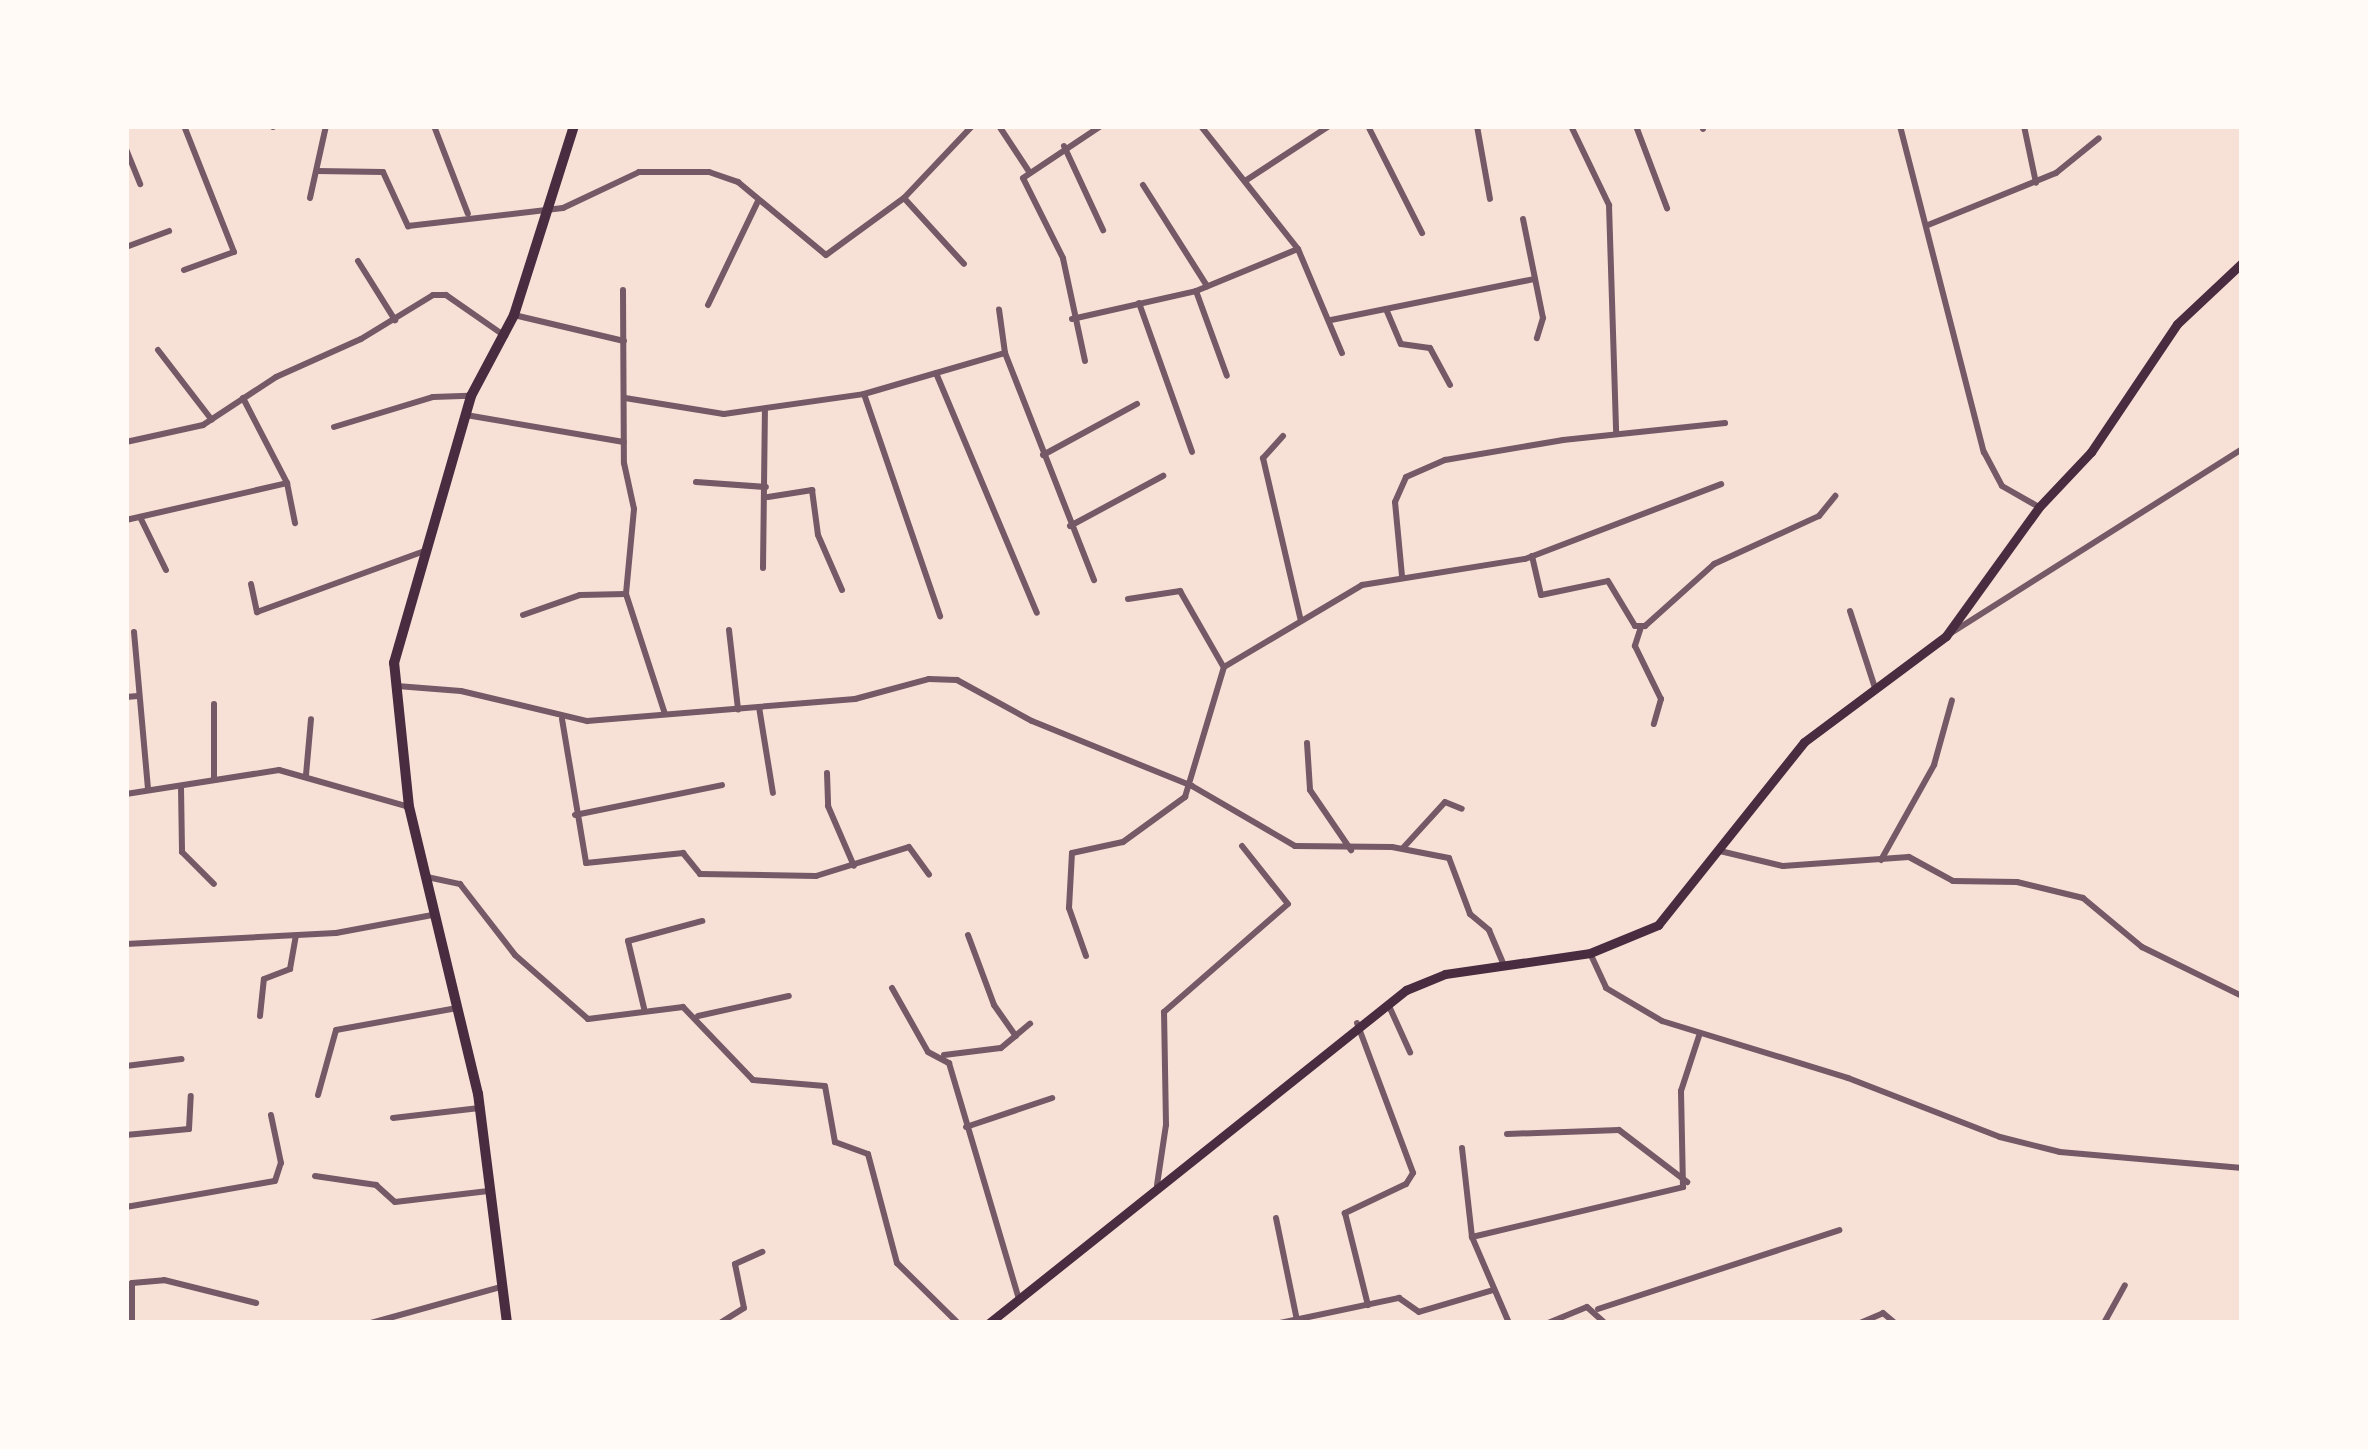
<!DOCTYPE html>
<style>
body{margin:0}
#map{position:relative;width:2368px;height:1449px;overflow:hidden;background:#f7e1d7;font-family:Literata,serif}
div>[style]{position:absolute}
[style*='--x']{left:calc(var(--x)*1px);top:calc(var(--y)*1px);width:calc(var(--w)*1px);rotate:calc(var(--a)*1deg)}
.minor>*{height:6px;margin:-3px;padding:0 3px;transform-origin:3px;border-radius:3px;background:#755966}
.secondary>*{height:9px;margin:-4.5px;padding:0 4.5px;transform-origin:4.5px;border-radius:4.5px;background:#4a2c40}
.primary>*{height:10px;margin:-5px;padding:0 5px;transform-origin:5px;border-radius:5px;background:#4a2c40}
span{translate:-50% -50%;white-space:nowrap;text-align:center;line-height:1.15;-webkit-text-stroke:9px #fffaf5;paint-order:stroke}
.frame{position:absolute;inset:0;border:129px solid #fffaf5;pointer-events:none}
</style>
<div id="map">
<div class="minor">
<i style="--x:273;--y:126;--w:1;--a:90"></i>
<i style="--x:434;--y:126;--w:94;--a:68.9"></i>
<i style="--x:999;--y:126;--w:53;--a:56.6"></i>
<i style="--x:1368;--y:126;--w:120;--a:63.2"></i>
<i style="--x:1477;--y:126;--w:74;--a:79.9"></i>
<i style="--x:1571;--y:126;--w:88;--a:64.3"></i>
<i style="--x:1609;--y:205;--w:226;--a:88.2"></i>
<i style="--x:1636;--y:126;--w:88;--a:69.3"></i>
<i style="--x:1702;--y:126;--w:3;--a:72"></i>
<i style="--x:1900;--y:126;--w:337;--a:75.6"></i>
<i style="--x:1984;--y:452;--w:38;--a:62"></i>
<i style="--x:2002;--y:486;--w:43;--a:29.6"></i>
<i style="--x:2024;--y:126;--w:58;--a:78.1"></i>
<i style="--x:1064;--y:146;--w:93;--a:65.1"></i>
<i style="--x:126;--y:149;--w:38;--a:68"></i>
<i style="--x:317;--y:171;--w:66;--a:0.9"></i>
<i style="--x:383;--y:172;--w:60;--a:65.2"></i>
<i style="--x:408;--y:226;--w:156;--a:-6.6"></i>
<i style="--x:563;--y:208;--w:84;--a:-25.3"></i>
<i style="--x:639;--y:172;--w:70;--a:0"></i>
<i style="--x:709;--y:172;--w:31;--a:19"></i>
<i style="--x:738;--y:182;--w:114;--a:39.7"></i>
<i style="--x:826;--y:255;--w:97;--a:-36.2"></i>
<i style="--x:904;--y:198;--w:99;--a:-46.6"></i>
<i style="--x:1245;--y:181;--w:100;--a:-33.2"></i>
<i style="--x:1143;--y:185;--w:120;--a:57.6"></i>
<i style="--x:310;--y:198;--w:74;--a:-77.5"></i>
<i style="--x:904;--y:198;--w:89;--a:47.7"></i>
<i style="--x:1523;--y:219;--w:101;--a:78.6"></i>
<i style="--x:1543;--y:318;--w:21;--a:107"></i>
<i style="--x:1928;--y:225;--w:138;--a:-22.1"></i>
<i style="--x:2056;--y:173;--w:55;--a:-39.1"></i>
<i style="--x:126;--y:247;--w:46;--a:-20.4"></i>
<i style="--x:1298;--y:249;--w:113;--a:67.1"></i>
<i style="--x:358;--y:261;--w:70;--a:57.9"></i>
<i style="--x:184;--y:270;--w:53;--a:-19.8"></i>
<i style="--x:234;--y:252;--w:136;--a:-111.6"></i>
<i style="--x:126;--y:282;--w:20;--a:90"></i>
<i style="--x:623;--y:290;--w:173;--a:89.7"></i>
<i style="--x:624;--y:463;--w:47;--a:77.7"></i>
<i style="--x:634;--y:509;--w:85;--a:95.4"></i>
<i style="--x:626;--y:594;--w:126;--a:72"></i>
<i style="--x:1196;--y:291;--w:90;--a:70"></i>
<i style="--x:1139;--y:303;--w:158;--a:70.4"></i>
<i style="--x:708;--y:305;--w:115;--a:-64.3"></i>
<i style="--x:1386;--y:309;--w:38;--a:67"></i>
<i style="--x:1401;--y:344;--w:29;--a:8"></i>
<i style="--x:1430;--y:348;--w:42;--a:61.6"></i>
<i style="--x:514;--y:315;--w:113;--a:13.3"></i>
<i style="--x:1072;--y:319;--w:127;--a:-12.7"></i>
<i style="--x:1196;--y:291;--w:110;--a:-22.4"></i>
<i style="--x:1298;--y:249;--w:157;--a:-128.3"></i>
<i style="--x:1331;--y:320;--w:208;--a:-11.4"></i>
<i style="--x:158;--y:350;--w:88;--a:52.4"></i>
<i style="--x:1005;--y:353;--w:244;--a:68.6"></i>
<i style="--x:1085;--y:361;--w:105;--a:-102.1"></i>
<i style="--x:1063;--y:258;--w:89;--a:-116.6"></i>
<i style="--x:1023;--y:178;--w:94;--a:-33.7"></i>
<i style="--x:936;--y:373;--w:260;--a:67.2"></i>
<i style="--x:864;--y:394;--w:235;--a:71.1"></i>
<i style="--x:243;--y:398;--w:96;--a:62.6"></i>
<i style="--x:287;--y:483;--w:41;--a:78.7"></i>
<i style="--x:625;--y:398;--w:100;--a:9.2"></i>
<i style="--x:724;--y:414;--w:141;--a:-8.1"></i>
<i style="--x:864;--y:394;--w:147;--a:-16.2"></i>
<i style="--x:1005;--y:353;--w:44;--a:-97.8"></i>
<i style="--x:466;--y:415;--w:160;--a:9.7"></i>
<i style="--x:334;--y:427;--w:103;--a:-16.9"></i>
<i style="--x:433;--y:397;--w:36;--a:-2"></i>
<i style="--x:1283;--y:436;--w:30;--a:132"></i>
<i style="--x:1263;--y:458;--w:167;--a:76.9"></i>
<i style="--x:126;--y:442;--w:79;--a:-12.4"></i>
<i style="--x:203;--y:425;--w:87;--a:-33.3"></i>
<i style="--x:276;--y:377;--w:93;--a:-24.1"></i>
<i style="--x:361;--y:339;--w:84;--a:-31.4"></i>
<i style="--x:433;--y:295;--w:13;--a:0"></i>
<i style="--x:446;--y:295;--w:72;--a:34.8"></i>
<i style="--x:1043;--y:455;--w:107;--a:-28.5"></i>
<i style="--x:696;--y:482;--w:70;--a:4.1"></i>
<i style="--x:768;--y:497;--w:45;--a:-9"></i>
<i style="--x:812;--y:490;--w:45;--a:82.4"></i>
<i style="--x:818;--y:535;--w:60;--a:66.4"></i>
<i style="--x:140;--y:517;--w:59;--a:63.9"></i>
<i style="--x:126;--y:520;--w:165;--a:-12.9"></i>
<i style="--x:1070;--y:526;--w:106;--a:-28.3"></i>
<i style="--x:1532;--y:556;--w:40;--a:77"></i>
<i style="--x:1541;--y:595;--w:68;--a:-11.8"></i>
<i style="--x:1608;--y:581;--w:52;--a:59"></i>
<i style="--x:1635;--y:626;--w:10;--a:0"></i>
<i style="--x:1645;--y:626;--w:93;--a:-41.9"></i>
<i style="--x:1714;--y:564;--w:115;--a:-24.6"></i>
<i style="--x:1819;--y:516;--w:26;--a:-51"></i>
<i style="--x:763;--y:568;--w:159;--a:-89.3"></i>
<i style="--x:1402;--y:576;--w:74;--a:-95.4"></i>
<i style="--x:1395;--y:502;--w:27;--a:-66"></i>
<i style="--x:1406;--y:477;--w:43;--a:-23.6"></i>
<i style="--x:1445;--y:460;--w:120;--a:-9.6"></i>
<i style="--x:1563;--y:440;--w:163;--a:-6"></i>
<i style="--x:251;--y:584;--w:29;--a:78"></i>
<i style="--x:257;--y:612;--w:179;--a:-20"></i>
<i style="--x:1128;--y:599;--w:53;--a:-8.7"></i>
<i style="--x:1180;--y:591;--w:86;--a:60.2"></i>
<i style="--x:1850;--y:611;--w:81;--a:72"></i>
<i style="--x:523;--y:615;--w:60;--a:-19.3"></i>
<i style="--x:580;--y:595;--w:46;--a:-1.2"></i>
<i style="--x:1641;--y:627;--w:20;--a:108"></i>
<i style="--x:1635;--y:646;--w:59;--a:63.9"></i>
<i style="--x:1661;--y:699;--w:26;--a:106"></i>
<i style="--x:729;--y:630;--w:80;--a:83.5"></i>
<i style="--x:134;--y:632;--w:157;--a:84.9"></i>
<i style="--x:1951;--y:633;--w:344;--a:-32.3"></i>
<i style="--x:397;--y:686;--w:64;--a:4.5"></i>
<i style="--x:461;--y:691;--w:130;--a:13.4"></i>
<i style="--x:587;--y:721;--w:269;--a:-4.7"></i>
<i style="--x:855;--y:699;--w:77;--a:-15.1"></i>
<i style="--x:929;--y:679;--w:28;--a:2"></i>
<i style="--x:957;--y:680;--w:85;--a:28.7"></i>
<i style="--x:1032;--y:721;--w:173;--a:22.1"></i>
<i style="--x:1192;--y:786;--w:119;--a:30.2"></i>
<i style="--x:1295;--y:846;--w:97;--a:0.6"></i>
<i style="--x:1392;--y:847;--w:58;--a:10.9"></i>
<i style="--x:1449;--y:858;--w:60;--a:69.4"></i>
<i style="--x:1470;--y:914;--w:25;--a:40"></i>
<i style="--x:1489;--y:930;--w:38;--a:67"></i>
<i style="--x:126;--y:697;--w:12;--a:-5"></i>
<i style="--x:214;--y:704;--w:74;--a:90"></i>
<i style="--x:759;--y:707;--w:87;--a:80.8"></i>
<i style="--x:562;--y:719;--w:146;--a:80.5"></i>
<i style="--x:586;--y:863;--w:98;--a:-5.9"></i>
<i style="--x:683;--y:853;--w:27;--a:51"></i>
<i style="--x:700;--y:874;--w:116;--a:1"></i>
<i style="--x:816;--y:876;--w:97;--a:-17.3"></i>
<i style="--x:909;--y:847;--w:34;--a:54"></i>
<i style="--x:1307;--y:743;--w:47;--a:86.3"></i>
<i style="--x:1310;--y:790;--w:73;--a:55.7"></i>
<i style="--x:827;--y:773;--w:33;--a:88"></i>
<i style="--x:828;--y:806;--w:65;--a:66.6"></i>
<i style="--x:306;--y:775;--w:56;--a:-84.9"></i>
<i style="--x:181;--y:787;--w:65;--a:89.1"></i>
<i style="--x:182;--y:852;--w:45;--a:45"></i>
<i style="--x:126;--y:794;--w:155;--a:-8.9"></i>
<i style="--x:279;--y:770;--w:135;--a:15.9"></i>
<i style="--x:575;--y:815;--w:150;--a:-11.5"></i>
<i style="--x:1403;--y:848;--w:62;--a:-47.6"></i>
<i style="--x:1445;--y:802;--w:18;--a:22"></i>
<i style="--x:1720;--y:851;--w:65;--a:13.4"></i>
<i style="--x:1783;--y:866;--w:126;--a:-4.1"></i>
<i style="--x:1909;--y:857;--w:50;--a:28.6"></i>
<i style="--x:1953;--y:881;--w:64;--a:0.9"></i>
<i style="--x:2017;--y:882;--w:68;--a:13.6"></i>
<i style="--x:2083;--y:898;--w:77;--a:39.7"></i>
<i style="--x:2142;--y:947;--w:111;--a:26.1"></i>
<i style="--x:1881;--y:860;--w:109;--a:-60.8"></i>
<i style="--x:1934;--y:765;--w:67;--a:-74.5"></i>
<i style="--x:427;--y:877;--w:34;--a:12"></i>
<i style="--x:460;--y:884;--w:90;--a:52.2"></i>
<i style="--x:515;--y:955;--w:97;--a:41.2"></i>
<i style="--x:588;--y:1019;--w:96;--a:-7.2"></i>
<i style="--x:683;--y:1007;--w:101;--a:46.2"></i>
<i style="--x:753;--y:1080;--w:72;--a:4.8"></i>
<i style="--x:825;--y:1086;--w:57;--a:79.9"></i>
<i style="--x:835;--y:1142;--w:35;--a:20"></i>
<i style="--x:868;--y:1154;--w:113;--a:75.1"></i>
<i style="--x:897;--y:1263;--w:86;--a:44.5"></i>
<i style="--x:968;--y:935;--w:75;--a:69.6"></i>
<i style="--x:994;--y:1005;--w:38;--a:55"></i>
<i style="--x:126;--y:944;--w:210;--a:-3"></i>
<i style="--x:336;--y:933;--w:98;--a:-10.6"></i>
<i style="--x:1590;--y:953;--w:38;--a:65"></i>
<i style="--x:1606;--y:988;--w:65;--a:30.5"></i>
<i style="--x:1662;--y:1021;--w:195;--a:17"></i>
<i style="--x:1848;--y:1078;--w:163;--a:21.2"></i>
<i style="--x:2000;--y:1137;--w:62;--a:14"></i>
<i style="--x:2060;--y:1152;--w:183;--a:5"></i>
<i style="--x:1086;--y:956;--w:51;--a:-109.5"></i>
<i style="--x:1069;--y:908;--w:55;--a:-86.9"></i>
<i style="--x:1072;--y:853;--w:52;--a:-12.2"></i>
<i style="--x:1123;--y:842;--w:77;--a:-36"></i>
<i style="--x:1185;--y:797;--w:136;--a:-73.3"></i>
<i style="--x:1224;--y:667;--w:161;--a:-30.7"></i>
<i style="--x:1362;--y:585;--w:165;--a:-9.1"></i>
<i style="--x:1525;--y:559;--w:210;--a:-20.9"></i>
<i style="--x:892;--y:988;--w:73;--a:60.6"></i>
<i style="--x:928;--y:1052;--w:24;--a:28"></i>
<i style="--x:949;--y:1063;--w:243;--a:73.5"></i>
<i style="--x:1389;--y:1006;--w:51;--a:65.5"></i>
<i style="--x:644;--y:1008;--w:69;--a:-103.4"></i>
<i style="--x:628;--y:941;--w:77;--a:-15.1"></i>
<i style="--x:260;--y:1016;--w:37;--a:-84"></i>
<i style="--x:264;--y:979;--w:28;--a:-21"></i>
<i style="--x:290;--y:969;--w:34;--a:-80"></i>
<i style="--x:698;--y:1016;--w:93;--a:-12.4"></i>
<i style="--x:1357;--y:1023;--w:160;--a:69.5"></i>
<i style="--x:1413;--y:1173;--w:13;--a:122"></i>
<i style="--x:1406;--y:1184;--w:68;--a:154.6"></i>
<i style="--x:1345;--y:1213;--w:95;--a:76"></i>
<i style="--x:944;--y:1055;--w:57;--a:-7"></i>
<i style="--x:1001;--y:1048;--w:38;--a:-40"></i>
<i style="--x:126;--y:1066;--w:56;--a:-7.1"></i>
<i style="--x:318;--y:1095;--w:67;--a:-74.5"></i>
<i style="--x:336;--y:1030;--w:123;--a:-10.3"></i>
<i style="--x:393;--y:1118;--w:87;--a:-6.6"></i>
<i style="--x:966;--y:1127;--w:91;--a:-18.6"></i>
<i style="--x:1507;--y:1134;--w:112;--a:-2"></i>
<i style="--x:1619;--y:1130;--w:86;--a:37.4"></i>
<i style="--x:126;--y:1135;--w:63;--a:-5.4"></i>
<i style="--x:189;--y:1129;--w:33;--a:-87"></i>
<i style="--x:1462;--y:1148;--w:90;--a:83.6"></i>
<i style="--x:315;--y:1176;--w:62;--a:8.4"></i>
<i style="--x:376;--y:1185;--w:25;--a:42"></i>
<i style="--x:395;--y:1202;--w:94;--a:-6.7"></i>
<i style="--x:1157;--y:1185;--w:61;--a:-81.5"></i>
<i style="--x:1166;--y:1125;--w:113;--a:-91"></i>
<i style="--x:1164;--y:1012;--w:164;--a:-41.1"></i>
<i style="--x:1288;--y:904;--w:74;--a:-128.4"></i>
<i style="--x:126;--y:1207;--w:151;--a:-9.9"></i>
<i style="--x:275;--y:1181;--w:19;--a:-72"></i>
<i style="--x:281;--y:1163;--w:49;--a:-101.8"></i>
<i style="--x:1276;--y:1218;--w:104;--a:78.4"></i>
<i style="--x:132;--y:1283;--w:32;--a:-5"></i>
<i style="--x:164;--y:1280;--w:95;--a:14"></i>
<i style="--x:1598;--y:1309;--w:254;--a:-18.1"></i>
<i style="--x:132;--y:1323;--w:40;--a:-90"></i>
<i style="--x:371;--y:1323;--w:135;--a:-15.5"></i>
<i style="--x:720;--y:1323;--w:28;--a:-32"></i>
<i style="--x:744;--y:1308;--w:45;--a:-101.6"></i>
<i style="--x:735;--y:1264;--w:30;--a:-24"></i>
<i style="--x:1280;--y:1323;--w:122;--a:-11.9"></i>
<i style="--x:1399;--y:1298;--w:24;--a:35"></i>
<i style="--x:1419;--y:1312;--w:77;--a:-16.6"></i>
<i style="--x:1509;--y:1323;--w:94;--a:-113.3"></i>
<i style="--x:1472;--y:1237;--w:217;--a:-13.3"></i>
<i style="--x:1683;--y:1187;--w:96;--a:-91.2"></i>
<i style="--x:1681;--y:1091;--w:58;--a:-71.9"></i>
<i style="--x:1548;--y:1323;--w:42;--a:-22.3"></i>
<i style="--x:1587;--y:1307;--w:24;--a:42"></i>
<i style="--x:1860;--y:1323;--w:25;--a:-23"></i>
<i style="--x:1883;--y:1313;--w:16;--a:40"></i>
<i style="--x:2104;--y:1323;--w:43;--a:-61.1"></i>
</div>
<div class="secondary">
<i style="--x:989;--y:1323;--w:534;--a:-38.61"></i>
<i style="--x:1406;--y:990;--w:42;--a:-22.3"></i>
<i style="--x:1445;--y:974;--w:147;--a:-8.2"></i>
<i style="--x:1590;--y:953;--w:74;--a:-22.4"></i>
<i style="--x:1658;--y:925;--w:234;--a:-51.4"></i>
<i style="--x:1804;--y:742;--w:177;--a:-36.7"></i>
<i style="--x:1946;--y:636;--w:159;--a:-54.2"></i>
<i style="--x:2039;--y:507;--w:76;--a:-46.6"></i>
<i style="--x:2091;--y:452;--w:154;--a:-56.1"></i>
<i style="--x:2177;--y:324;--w:89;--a:-43.2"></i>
</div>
<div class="primary">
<i style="--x:507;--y:1323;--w:231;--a:-97.2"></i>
<i style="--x:478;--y:1094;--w:295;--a:-103.5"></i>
<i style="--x:409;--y:807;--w:145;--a:-95.9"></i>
<i style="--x:394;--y:663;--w:278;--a:-73.9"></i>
<i style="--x:471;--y:396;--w:92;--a:-62"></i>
<i style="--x:514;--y:315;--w:198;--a:-72.4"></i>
</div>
<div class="frame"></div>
</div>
